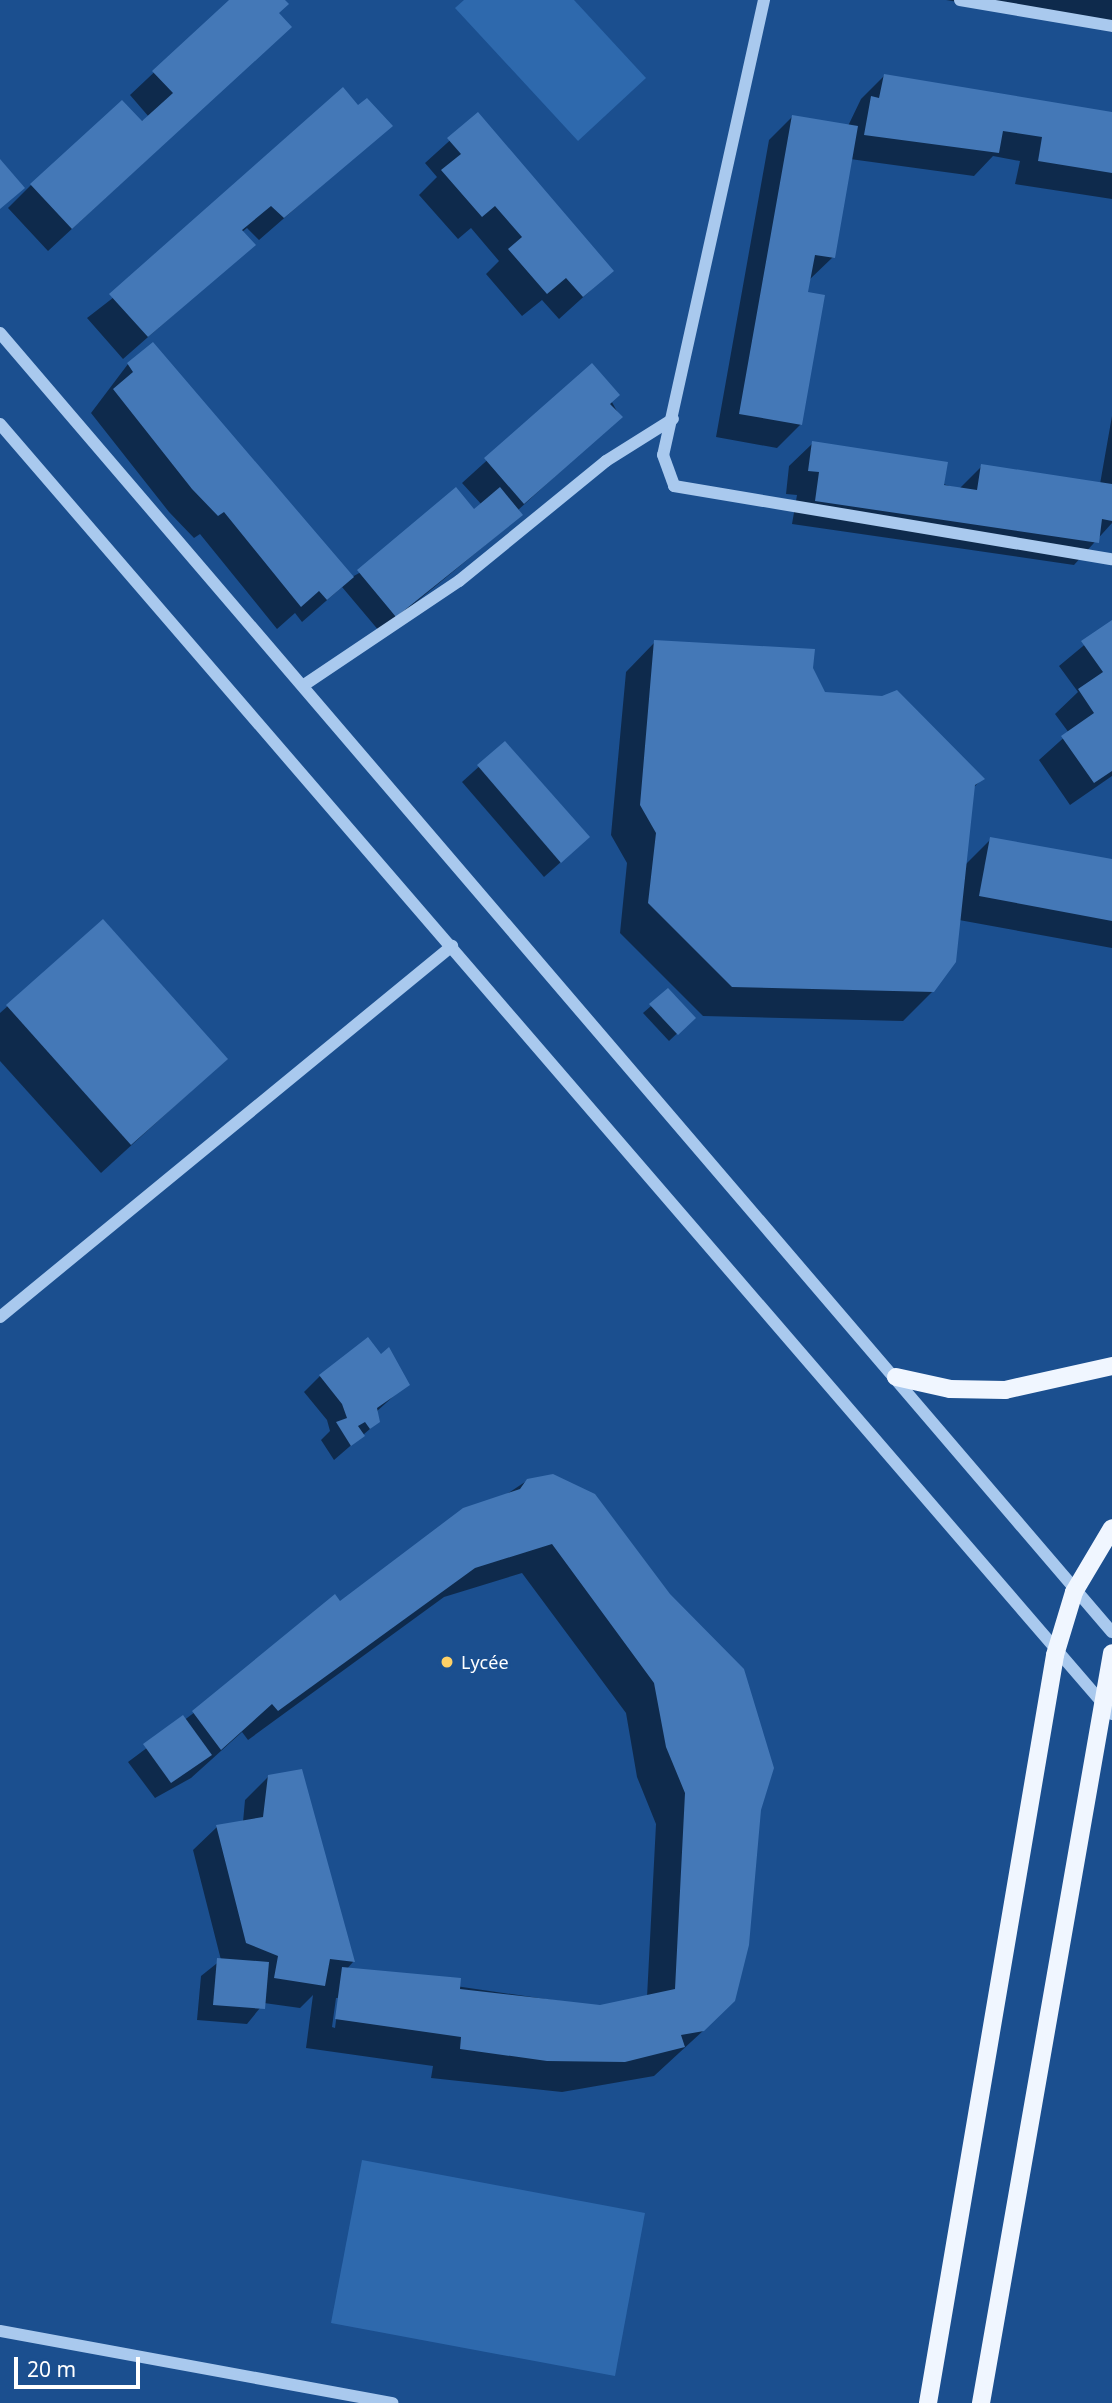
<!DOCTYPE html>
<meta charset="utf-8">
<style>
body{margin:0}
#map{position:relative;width:1112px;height:2403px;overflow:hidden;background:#1b4f8f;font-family:"Noto Sans",sans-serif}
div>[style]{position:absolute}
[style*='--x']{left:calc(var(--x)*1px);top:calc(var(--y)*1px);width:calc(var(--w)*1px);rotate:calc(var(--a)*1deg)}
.green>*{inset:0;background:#2e69ad}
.shadow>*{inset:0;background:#0007}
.building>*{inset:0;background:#4478b7}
.minor>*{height:12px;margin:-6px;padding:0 6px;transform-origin:6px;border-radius:6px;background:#a9c9ee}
.major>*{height:18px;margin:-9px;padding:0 9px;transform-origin:9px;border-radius:9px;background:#f0f6ff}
.dots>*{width:19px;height:19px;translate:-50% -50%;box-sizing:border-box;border:4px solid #1b4f8f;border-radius:50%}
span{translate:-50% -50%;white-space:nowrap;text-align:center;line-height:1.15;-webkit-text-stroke:5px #1b4f8f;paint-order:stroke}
.poi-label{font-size:18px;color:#fff}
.left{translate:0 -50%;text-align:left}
.scale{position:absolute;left:14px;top:2357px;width:126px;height:32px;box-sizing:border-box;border:4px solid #fff;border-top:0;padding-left:9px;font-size:21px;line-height:24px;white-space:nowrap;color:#fff;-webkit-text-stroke:5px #1b4f8f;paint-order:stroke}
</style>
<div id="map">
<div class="green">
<i style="clip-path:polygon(464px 0,574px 0,646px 78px,578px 141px,455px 8px)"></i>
<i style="clip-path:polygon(362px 2160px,645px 2213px,615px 2376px,331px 2323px)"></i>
</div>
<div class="shadow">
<i style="clip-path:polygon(231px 0,283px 0,277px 14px,290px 27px,48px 251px,8px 208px,31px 185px,149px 117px,130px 95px)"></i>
<i style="clip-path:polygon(946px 0,1112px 0,1112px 27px)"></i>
<i style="clip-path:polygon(884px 76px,1112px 114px,1112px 199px,1015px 184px,1020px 161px,993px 156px,974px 176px,850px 159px,833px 257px,808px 281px,801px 424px,777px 448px,716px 437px,769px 140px,792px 117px,848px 126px,861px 99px)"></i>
<i style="clip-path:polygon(358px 108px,390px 126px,259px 240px,247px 228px,242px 232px,253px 245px,123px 359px,87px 318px)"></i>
<i style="clip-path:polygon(478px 115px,612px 271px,559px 319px,542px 300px,522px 316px,486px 274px,499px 261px,471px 228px,458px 239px,419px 195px,437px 177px,425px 163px)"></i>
<i style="clip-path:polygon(128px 364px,352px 577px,482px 505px,462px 483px,592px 365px,620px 417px,517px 511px,513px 522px,380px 632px,342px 587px,302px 622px,295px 613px,277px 629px,200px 534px,194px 538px,169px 512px,91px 413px)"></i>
<i style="clip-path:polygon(1112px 416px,1112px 523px,1074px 565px,792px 524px,797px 495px,786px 494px,789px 466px,813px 443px,959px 489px,982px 466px,1100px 484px)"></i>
<i style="clip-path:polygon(1112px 622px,1112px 776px,1070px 805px,1039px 760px,1069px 733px,1055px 714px,1078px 692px,1059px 666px)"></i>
<i style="clip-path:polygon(655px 642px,811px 669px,824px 693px,982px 779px,973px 788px,965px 865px,991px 839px,1112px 861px,1112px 948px,959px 920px,933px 991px,903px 1021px,703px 1016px,620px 933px,627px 863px,611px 835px,626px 672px)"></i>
<i style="clip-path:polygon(505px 743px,571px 853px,544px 877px,462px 782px)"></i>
<i style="clip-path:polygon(103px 921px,226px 1059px,101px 1173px,0 1061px,0 1013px)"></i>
<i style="clip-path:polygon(651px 1006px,686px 1025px,669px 1041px,643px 1013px)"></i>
<i style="clip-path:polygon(320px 1376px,407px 1384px,376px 1412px,378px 1422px,334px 1460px,321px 1440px,330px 1431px,327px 1420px,304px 1392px)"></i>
<i style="clip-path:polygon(evenodd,528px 1480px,759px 1810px,704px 2030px,654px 2076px,562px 2092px,431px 2078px,433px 2066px,306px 2048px,313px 1995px,300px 2008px,264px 2003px,247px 2024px,197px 2020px,201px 1976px,221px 1960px,193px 1850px,217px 1827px,243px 1822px,245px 1800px,269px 1776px,300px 1771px,353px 1962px,346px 1970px,600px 2007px,647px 1997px,656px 1824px,637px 1777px,626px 1713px,522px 1573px,444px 1597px,248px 1740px,242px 1732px,191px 1778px,155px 1798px,128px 1762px,340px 1604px,528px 1480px,336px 1998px,339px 1998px,335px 2028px,332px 2027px,336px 1998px)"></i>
</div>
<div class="building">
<i style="clip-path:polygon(229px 0,285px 0,289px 4px,279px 13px,292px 27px,72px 229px,30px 184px,122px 100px,142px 121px,173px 93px,152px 71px)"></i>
<i style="clip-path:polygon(884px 74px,1112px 112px,1112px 173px,1038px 161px,1042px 137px,1003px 131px,999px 153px,864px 135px,871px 96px,879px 98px)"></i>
<i style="clip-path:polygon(343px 87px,358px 105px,367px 98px,393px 126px,284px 218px,271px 206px,242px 230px,256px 245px,148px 337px,109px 294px)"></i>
<i style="clip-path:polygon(478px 112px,614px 271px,583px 297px,566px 278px,547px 294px,508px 249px,522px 237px,495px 206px,482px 217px,441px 170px,461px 154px,447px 138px)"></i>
<i style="clip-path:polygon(792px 115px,858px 126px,835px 258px,815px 255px,808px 292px,825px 295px,802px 425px,739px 414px)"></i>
<i style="clip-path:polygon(0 159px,25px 188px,0 209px)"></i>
<i style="clip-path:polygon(153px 342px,354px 577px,327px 600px,319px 591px,301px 607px,224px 512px,218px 516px,192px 489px,113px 389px,133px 372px,127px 363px)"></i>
<i style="clip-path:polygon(592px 363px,620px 395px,610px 404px,623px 417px,524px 504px,484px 458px)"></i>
<i style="clip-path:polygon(812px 441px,948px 462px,944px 485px,977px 490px,981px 464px,1112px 484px,1112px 521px,1102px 519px,1099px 543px,815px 501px,819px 472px,808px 471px)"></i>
<i style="clip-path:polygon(456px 487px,474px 509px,500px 487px,523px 515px,396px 617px,357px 570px)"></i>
<i style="clip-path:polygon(1112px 620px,1112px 771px,1094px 783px,1061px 736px,1094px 713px,1078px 689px,1103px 672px,1081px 641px)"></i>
<i style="clip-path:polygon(654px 640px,815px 649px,813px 668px,825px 692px,882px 696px,897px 690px,985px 779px,975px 785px,956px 962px,934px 992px,732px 987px,648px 903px,656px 833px,640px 805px)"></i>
<i style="clip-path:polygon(505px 741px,590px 837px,561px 863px,477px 765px)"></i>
<i style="clip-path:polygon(990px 837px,1112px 859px,1112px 921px,979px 896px)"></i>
<i style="clip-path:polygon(103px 919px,228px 1059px,131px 1145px,6px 1005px)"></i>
<i style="clip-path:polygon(668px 988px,696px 1018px,678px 1035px,649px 1004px)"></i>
<i style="clip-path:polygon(368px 1337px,381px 1354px,389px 1347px,410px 1385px,377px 1408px,380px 1422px,370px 1429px,365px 1422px,358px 1426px,365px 1436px,351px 1446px,336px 1422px,347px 1418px,342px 1404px,319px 1375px)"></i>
<i style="clip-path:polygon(553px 1474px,595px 1494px,670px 1594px,744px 1669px,774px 1768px,761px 1810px,749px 1945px,735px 2001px,704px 2031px,681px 2035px,685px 2047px,625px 2062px,547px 2061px,460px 2049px,461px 2037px,335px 2019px,342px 1967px,461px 1978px,460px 1989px,600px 2005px,675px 1989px,685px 1793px,666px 1747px,654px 1683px,552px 1544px,475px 1568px,278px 1711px,272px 1704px,221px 1750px,192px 1711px,335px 1594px,340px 1601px,463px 1508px,520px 1489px,527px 1479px)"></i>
<i style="clip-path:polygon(183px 1715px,212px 1755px,171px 1783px,143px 1744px)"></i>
<i style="clip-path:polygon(302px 1769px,355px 1962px,330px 1959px,325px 1986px,274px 1978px,278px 1956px,246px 1943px,216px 1825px,263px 1817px,268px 1775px)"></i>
<i style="clip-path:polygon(217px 1958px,269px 1962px,265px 2009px,213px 2005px)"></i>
</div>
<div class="minor">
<i style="--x:764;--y:0;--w:466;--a:102.5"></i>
<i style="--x:663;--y:455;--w:33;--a:70"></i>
<i style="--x:674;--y:486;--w:444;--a:9.5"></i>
<i style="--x:960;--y:0;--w:154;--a:9.7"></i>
<i style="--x:0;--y:333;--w:1710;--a:49.44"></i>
<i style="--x:0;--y:424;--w:1703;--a:49.24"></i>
<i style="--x:304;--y:685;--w:187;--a:-33.9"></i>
<i style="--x:459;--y:581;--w:190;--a:-39.2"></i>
<i style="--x:606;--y:461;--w:79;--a:-32.1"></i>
<i style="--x:0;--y:1317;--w:585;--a:-39.38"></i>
<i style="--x:0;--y:2331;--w:399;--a:10.4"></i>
</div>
<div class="major">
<i style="--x:896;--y:1377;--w:55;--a:12.5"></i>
<i style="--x:950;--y:1389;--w:55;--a:1"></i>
<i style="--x:1005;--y:1390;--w:110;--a:-12.6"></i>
<i style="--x:928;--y:2403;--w:759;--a:-80.36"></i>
<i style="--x:1055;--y:1655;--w:66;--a:-73.2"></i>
<i style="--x:1074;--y:1592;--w:74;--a:-59.3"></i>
<i style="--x:981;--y:2403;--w:761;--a:-80.09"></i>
</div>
<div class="dots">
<i style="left:447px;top:1662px;background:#ffd166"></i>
</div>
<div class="poi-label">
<span class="left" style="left:461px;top:1662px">Lycée</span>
</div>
<div class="scale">20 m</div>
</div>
